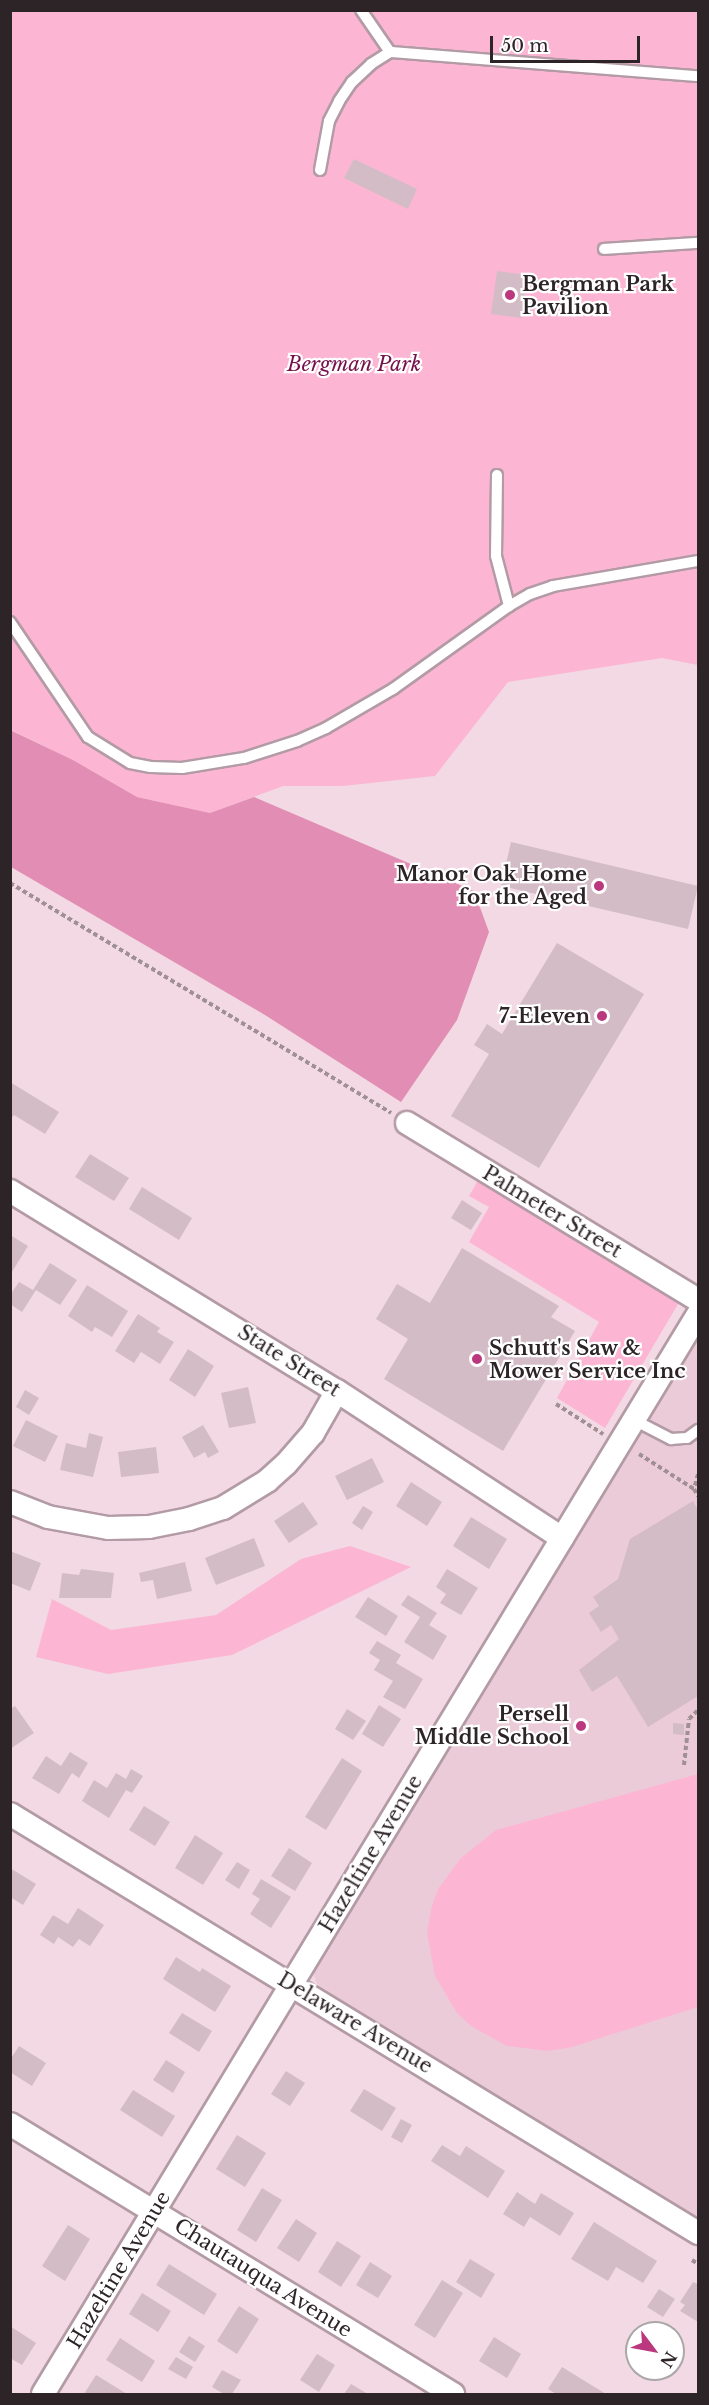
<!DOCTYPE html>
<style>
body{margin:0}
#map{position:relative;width:709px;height:2405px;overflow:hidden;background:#f2d9e3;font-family:"Libre Baskerville",serif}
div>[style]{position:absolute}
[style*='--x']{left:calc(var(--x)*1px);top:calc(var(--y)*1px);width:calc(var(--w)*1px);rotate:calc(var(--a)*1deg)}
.built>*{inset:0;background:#ebcbd7}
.green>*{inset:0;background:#fcb6d4}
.forest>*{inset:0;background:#e28db3}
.building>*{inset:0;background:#d4bcc6}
.path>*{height:4px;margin-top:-2px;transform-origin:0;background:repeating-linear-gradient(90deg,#a18f96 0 4.5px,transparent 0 7.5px)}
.roads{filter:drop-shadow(2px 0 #b39ba5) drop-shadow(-2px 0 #b39ba5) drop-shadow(0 2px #b39ba5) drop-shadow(0 -2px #b39ba5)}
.lane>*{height:10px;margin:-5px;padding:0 5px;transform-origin:5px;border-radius:5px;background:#fff}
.street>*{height:22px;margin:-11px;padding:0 11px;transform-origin:11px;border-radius:11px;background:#fff}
.dots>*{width:16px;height:16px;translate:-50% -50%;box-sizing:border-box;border:3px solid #fff;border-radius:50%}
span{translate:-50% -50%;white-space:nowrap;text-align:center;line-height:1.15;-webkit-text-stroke:4.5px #fff;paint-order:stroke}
.poi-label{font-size:20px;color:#2d2428;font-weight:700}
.left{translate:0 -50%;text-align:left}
.right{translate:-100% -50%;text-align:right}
.park-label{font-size:20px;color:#76114b;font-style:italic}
.street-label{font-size:20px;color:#2d2428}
.frame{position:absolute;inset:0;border:12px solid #2d2428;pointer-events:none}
.north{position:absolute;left:625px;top:2321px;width:60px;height:60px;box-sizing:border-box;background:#fff;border:2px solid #aba7a9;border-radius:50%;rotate:122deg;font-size:16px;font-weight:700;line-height:24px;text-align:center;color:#2d2428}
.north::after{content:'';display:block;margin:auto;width:21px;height:27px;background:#bb387e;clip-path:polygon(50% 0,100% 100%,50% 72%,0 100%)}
.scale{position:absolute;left:490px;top:36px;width:150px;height:27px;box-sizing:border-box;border:3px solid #2d2428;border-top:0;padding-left:8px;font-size:18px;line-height:21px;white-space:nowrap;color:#2d2428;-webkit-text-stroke:4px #fff;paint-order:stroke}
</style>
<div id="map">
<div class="built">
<i style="clip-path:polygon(698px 1339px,698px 2218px,331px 1995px,317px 1984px,314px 1976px,314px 1971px)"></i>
</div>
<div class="green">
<i style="clip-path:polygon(10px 11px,698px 11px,698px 665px,662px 658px,508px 682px,435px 776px,343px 786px,283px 786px,210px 813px,137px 797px,73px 760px,11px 730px)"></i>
<i style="clip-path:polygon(480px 1177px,681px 1299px,605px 1428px,557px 1398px,599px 1322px,469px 1242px,489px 1207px,469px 1196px)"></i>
<i style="clip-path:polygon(350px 1546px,411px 1567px,232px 1655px,108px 1674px,36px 1657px,52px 1599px,111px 1630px,216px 1615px,301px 1559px)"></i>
<i style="clip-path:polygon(698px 1774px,698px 2007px,572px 2047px,548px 2051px,507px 2046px,471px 2026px,457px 2013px,435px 1976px,427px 1933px,431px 1909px,438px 1889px,461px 1858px,496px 1830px)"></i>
</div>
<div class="forest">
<i style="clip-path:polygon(10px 730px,73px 760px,137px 797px,210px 813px,254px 797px,474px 891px,489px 932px,457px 1020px,401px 1102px,265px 1015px,11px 867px)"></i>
</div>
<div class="building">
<i style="clip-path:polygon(354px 159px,417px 189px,408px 209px,344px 178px)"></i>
<i style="clip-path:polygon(497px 271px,528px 275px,522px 318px,491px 314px)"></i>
<i style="clip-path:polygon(511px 842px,698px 886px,688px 929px,501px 886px)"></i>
<i style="clip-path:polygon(557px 943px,644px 994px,539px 1168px,451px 1116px,489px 1054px,474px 1045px,487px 1024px,502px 1034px)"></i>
<i style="clip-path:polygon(10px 1082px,59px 1112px,45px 1134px,14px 1115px,10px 1120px)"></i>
<i style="clip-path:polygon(90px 1154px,129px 1178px,114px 1201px,75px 1177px)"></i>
<i style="clip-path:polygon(142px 1187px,192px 1218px,179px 1240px,129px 1209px)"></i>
<i style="clip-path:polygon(462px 1200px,482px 1213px,471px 1230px,451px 1218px)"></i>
<i style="clip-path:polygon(10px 1235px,28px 1246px,10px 1275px)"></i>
<i style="clip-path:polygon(462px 1248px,559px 1306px,551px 1317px,575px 1331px,503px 1451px,384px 1379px,408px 1339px,376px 1319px,397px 1284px,430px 1303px)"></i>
<i style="clip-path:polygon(50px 1263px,77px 1280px,60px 1305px,36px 1290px,22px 1312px,10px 1304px,10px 1295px,19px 1282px,33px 1290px)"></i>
<i style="clip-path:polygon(87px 1285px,128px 1311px,112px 1337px,95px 1327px,92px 1332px,68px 1316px)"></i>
<i style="clip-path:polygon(138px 1314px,160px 1328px,157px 1332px,174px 1342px,160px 1364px,141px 1352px,134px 1363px,115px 1351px)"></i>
<i style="clip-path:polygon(188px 1349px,214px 1366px,195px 1397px,169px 1380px)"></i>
<i style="clip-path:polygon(248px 1387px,256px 1423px,229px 1428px,221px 1393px)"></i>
<i style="clip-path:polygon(25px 1390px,39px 1398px,29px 1415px,16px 1407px)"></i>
<i style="clip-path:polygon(26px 1420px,58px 1436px,45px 1462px,13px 1446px)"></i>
<i style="clip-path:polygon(203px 1425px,219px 1452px,208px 1458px,205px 1452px,194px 1458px,182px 1437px)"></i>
<i style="clip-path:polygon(89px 1433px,103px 1437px,93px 1477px,60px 1470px,66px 1443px,86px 1448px)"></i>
<i style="clip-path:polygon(156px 1447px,159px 1473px,121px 1477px,118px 1452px)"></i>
<i style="clip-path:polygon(372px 1458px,384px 1482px,347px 1500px,335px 1476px)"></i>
<i style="clip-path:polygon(411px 1482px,442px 1502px,427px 1526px,396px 1506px)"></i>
<i style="clip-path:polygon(693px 1501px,698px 1510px,698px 1696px,648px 1727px,617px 1676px,592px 1692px,579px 1670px,619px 1639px,611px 1625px,601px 1632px,589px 1613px,599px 1606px,593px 1597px,618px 1579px,630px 1539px)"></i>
<i style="clip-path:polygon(303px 1502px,318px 1524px,289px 1543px,274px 1521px)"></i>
<i style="clip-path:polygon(363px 1506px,373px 1512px,362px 1530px,352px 1523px)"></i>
<i style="clip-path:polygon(471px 1517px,507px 1539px,489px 1569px,453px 1546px)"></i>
<i style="clip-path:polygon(254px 1538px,265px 1566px,216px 1585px,205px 1558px)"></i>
<i style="clip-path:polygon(10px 1551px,41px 1563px,30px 1591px,10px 1583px)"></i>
<i style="clip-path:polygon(185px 1562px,192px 1591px,157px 1599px,153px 1580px,141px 1582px,139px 1573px)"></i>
<i style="clip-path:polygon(81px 1569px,114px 1573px,111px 1598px,59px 1598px,62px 1573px,79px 1575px)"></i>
<i style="clip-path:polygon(447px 1569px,478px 1588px,461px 1615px,440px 1603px,446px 1594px,436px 1587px)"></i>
<i style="clip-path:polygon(408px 1595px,437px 1613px,429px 1625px,447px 1636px,433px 1660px,404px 1642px,420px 1617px,401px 1605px)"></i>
<i style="clip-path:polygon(368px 1597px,398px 1616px,386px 1636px,355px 1617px)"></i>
<i style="clip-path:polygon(377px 1641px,401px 1655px,396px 1663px,423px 1679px,405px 1709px,383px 1697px,393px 1681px,374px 1670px,380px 1660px,369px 1653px)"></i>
<i style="clip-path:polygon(379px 1705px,401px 1719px,383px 1747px,362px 1734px)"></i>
<i style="clip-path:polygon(15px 1706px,34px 1733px,10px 1749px,10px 1709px)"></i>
<i style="clip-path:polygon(347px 1709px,366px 1721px,353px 1740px,335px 1729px)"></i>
<i style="clip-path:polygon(673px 1723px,684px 1724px,684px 1735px,673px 1734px)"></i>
<i style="clip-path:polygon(70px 1752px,88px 1763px,79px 1778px,72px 1773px,59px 1794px,32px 1778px,46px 1756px,61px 1766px)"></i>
<i style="clip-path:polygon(342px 1758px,362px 1771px,326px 1830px,305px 1817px)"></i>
<i style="clip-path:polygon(131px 1769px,143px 1776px,132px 1793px,126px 1790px,109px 1818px,82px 1801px,94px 1780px,107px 1788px,116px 1773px,126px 1779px)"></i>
<i style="clip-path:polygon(144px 1806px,170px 1822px,155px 1846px,129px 1830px)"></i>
<i style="clip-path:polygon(195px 1835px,223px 1853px,203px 1885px,175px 1868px)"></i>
<i style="clip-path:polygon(289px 1848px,312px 1863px,295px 1891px,271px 1876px)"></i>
<i style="clip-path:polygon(237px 1862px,250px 1870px,239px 1889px,225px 1880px)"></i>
<i style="clip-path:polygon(10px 1868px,36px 1884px,23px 1905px,10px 1897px)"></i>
<i style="clip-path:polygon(261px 1879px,291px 1897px,271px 1928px,250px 1914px,260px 1899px,252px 1894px)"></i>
<i style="clip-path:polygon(78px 1908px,104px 1925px,90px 1946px,79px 1939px,73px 1947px,58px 1937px,54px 1944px,40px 1935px,53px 1915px,68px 1924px)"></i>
<i style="clip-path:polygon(176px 1957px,200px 1972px,202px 1968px,231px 1986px,215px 2012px,163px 1979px)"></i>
<i style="clip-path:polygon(182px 2013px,212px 2031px,199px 2052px,169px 2033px)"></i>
<i style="clip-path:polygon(19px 2046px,46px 2063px,32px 2086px,10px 2072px,10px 2060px)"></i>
<i style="clip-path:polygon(166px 2060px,185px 2072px,173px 2093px,153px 2080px)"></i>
<i style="clip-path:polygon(286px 2071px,305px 2083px,290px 2106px,271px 2094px)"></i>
<i style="clip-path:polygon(364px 2089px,396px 2108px,382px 2131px,350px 2111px)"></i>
<i style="clip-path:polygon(133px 2090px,175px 2116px,162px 2137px,120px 2110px)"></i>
<i style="clip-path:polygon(401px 2119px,412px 2125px,402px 2143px,391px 2137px)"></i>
<i style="clip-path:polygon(237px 2135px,266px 2153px,245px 2187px,216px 2169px)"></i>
<i style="clip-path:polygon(442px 2145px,460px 2156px,466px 2146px,505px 2171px,488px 2198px,431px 2161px)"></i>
<i style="clip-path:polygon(262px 2188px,282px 2200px,256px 2242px,237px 2230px)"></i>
<i style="clip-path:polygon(517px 2192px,535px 2204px,541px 2193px,574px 2213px,560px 2236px,530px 2217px,524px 2227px,503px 2214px)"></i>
<i style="clip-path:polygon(296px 2219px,317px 2233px,299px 2262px,277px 2248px)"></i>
<i style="clip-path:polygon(594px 2222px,657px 2261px,643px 2283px,616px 2267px,608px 2281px,571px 2259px)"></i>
<i style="clip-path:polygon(68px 2225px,90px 2239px,65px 2281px,42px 2266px)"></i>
<i style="clip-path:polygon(337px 2241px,361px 2256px,341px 2287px,318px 2272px)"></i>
<i style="clip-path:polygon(470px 2259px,495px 2274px,481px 2298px,456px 2282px)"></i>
<i style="clip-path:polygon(370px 2262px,392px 2276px,378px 2298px,356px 2285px)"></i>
<i style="clip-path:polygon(169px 2264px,217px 2294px,204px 2315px,156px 2285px)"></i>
<i style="clip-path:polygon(442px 2280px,463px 2293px,435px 2338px,414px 2325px)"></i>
<i style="clip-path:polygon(693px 2282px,698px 2284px,698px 2322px,680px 2311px,685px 2305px,680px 2302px)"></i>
<i style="clip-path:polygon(659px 2289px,675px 2299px,663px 2317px,647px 2307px)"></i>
<i style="clip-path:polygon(142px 2293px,171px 2311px,158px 2332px,129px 2314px)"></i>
<i style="clip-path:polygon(239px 2306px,259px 2319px,237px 2354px,217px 2341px)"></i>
<i style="clip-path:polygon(10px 2326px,36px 2343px,22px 2365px,10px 2358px)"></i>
<i style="clip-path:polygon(189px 2336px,205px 2346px,195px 2362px,179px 2352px)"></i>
<i style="clip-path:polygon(494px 2337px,521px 2354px,507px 2378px,479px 2361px)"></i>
<i style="clip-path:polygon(120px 2338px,155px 2361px,142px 2382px,106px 2360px)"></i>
<i style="clip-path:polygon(317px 2354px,335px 2365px,319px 2392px,300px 2380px)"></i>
<i style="clip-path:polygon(176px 2357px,193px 2367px,186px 2379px,168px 2369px)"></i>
<i style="clip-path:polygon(562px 2367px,606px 2394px,556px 2394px,548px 2389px)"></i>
<i style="clip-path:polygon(222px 2370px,241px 2380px,232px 2394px,224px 2394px,212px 2387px)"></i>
<i style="clip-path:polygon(96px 2375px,127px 2394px,84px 2394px)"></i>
<i style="clip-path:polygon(351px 2384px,368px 2394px,344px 2394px)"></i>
</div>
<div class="path">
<i style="--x:10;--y:883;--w:445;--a:31.1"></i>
<i style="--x:556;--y:1404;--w:56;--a:32.6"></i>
<i style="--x:639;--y:1454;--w:65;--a:32.5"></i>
<i style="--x:698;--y:1474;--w:16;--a:105"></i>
<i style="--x:694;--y:1489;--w:8;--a:60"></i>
<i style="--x:684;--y:1765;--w:46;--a:-83.8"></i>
<i style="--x:689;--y:1719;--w:13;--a:-45"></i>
<i style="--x:692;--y:2260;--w:7;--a:34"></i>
</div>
<div class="roads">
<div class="lane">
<i style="--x:361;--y:10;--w:51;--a:55.4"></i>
<i style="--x:320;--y:170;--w:50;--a:-79.6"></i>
<i style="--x:329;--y:121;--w:22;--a:-63"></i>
<i style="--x:339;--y:101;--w:23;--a:-56"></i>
<i style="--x:352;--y:82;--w:26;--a:-43"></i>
<i style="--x:371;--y:64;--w:22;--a:-32"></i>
<i style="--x:390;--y:52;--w:309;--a:4.5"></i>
<i style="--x:604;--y:249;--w:94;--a:-3.7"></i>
<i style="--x:497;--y:475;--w:81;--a:90.7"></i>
<i style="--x:496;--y:556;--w:52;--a:75.4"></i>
<i style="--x:10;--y:622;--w:139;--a:55.9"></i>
<i style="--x:88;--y:737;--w:49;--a:31.8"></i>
<i style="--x:130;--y:763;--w:21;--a:11"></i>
<i style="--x:151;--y:767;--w:31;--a:2"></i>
<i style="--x:182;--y:768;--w:63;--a:-9.2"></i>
<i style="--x:244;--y:758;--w:56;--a:-17.8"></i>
<i style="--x:297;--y:741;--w:32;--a:-24"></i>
<i style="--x:326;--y:728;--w:78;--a:-30.2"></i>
<i style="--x:393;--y:689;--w:143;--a:-35.6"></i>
<i style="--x:509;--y:606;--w:24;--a:-30"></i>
<i style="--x:530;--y:594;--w:24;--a:-19"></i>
<i style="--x:553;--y:586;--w:147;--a:-9.8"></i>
<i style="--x:634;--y:1420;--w:42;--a:27.2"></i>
<i style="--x:671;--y:1439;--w:16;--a:-4"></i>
<i style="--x:687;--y:1438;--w:14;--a:-36"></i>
</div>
<div class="street">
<i style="--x:407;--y:1123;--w:341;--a:31.3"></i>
<i style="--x:10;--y:1191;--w:383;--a:31.5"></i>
<i style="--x:337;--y:1391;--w:269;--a:33.2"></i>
<i style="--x:10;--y:1502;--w:41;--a:21.5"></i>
<i style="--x:48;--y:1517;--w:61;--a:10.4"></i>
<i style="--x:108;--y:1528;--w:41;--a:-1.4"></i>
<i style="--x:149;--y:1527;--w:41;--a:-11.3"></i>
<i style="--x:189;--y:1519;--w:36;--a:-18"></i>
<i style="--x:223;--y:1508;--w:52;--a:-31.5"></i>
<i style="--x:267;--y:1481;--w:25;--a:-42"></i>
<i style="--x:286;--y:1464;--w:41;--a:-48.9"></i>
<i style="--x:313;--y:1433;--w:48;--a:-60.3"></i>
<i style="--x:10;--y:1814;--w:806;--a:31.34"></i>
<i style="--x:10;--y:2124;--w:519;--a:31.36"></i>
<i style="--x:43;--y:2394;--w:1263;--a:-58.76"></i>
</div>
</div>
<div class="dots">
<i style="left:510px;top:295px;background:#bb387e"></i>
<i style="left:599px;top:886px;background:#bb387e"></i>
<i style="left:602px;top:1016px;background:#bb387e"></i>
<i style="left:477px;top:1359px;background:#bb387e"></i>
<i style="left:581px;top:1726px;background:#bb387e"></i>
</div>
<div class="poi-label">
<span class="left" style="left:522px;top:296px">Bergman Park<br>Pavilion</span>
<span class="right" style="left:587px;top:886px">Manor Oak Home<br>for the Aged</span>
<span class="right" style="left:590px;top:1016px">7-Eleven</span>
<span class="left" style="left:489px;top:1360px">Schutt's Saw &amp;<br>Mower Service Inc</span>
<span class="right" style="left:569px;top:1726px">Persell<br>Middle School</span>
</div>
<div class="park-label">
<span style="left:354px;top:364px">Bergman Park</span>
</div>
<div class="street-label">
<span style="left:552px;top:1212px;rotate:31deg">Palmeter Street</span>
<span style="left:289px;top:1361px;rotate:32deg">State Street</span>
<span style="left:371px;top:1854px;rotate:-59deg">Hazeltine Avenue</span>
<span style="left:355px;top:2023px;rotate:31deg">Delaware Avenue</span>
<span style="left:119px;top:2270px;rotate:-59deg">Hazeltine Avenue</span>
<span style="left:263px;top:2278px;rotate:32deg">Chautauqua Avenue</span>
</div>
<div class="frame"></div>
<div class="north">N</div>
<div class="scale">50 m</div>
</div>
